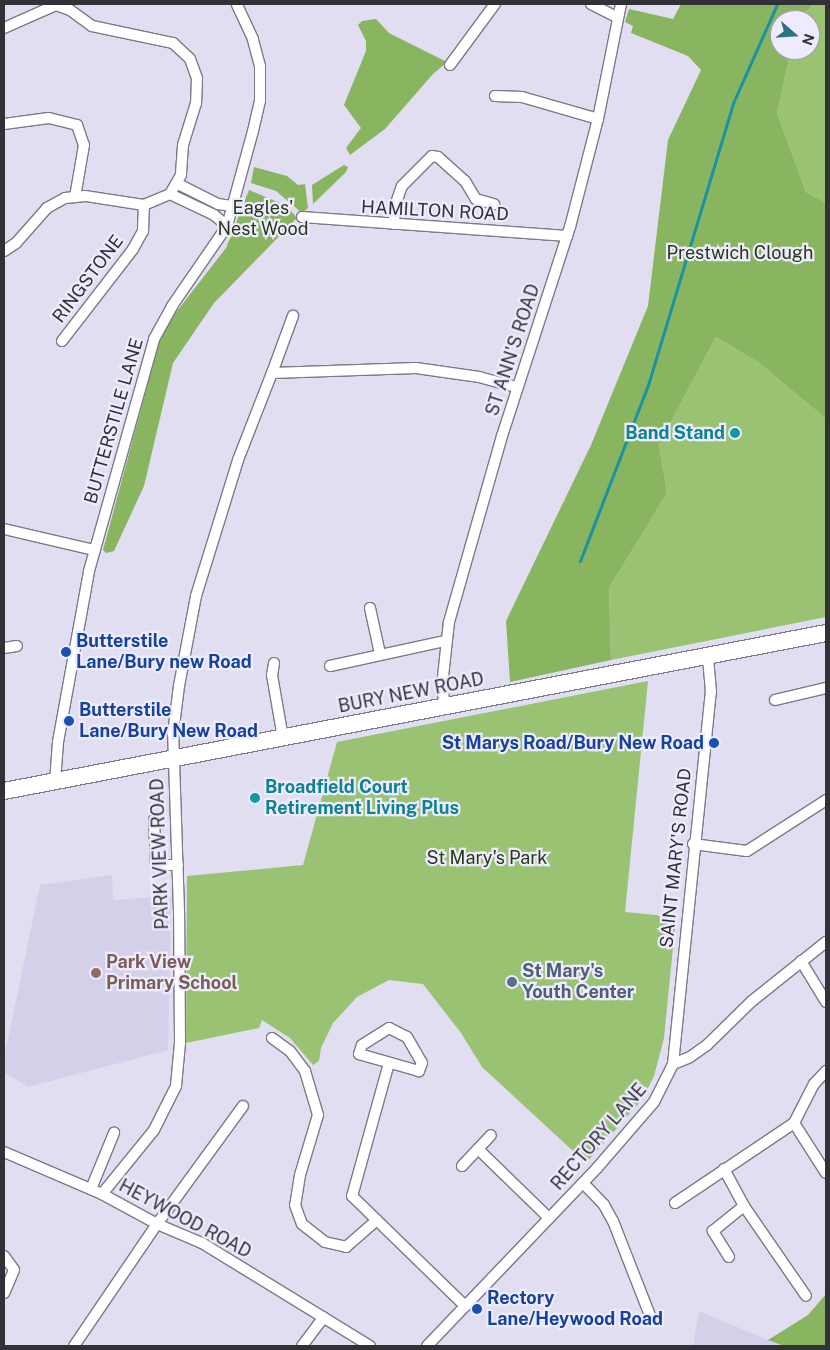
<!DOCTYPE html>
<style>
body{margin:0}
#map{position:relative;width:830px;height:1350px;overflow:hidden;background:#e0def0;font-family:"Public Sans",sans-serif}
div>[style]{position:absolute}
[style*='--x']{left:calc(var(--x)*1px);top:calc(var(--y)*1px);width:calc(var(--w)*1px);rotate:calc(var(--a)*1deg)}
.built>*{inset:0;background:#d4d0ea}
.green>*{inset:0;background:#99c373}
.forest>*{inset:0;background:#89b560}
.stream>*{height:3px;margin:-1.5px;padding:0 1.5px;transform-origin:1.5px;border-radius:1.5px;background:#1a93a0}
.roads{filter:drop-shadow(1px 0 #7c798a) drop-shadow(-1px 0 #7c798a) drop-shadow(0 1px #7c798a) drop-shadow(0 -1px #7c798a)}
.minor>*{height:10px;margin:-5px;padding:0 5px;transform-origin:5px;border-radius:5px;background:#fff}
.trunk>*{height:16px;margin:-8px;padding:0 8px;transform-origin:8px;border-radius:8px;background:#fff}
.dots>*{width:14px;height:14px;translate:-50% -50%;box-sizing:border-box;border:2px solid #eeebfe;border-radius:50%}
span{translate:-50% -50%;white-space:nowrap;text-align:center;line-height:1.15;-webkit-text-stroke:4.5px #eeebfe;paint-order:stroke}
.park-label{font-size:18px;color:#273916}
.street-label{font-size:18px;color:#323138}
.culture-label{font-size:18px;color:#0d838f;font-weight:700}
.right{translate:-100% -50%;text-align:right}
.left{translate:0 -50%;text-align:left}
.transit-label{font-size:18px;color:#164399;font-weight:700}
.education-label{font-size:18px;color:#785e54;font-weight:700}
.service-label{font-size:18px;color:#4e5e75;font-weight:700}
.frame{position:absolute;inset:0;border:5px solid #323138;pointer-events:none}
.north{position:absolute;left:770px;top:10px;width:50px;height:50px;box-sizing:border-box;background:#eeebfe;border:1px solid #a3a1af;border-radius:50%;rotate:109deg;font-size:14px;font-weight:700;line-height:20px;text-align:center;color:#323138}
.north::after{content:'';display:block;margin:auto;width:18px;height:22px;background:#2f7383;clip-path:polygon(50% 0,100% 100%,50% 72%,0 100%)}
</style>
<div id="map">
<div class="built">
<i style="clip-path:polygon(112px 875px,113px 900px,171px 896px,168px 1050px,28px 1087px,4px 1072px,4px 1059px,40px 885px)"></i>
<i style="clip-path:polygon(699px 1311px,768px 1340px,784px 1346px,693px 1346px)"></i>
</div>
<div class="green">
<i style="clip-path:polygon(814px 4px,826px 4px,826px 203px,806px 192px,777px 113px,791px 50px,810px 50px,810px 20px,798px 19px)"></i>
<i style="clip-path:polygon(716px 337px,758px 362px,826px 419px,826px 617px,611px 660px,609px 588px,667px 493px,659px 444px)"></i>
<i style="clip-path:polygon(648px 681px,625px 912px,676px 917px,664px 1038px,654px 1076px,642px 1100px,586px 1163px,482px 1067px,461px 1033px,423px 984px,389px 980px,357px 997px,333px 1023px,321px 1048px,319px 1061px,313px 1065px,290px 1038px,262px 1020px,259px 1028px,186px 1043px,187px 876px,303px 865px,337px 742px)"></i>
</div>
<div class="forest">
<i style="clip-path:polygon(681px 4px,814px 4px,797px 20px,780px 20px,780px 50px,791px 50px,777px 113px,806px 192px,826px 203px,826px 419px,758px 362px,716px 337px,659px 444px,667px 493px,609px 588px,611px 660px,510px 682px,506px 621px,591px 445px,648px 306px,668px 140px,701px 70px,688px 56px,631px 33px,633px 26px,625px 22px,629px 9px,673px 19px)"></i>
<i style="clip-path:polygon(376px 19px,389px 33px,447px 62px,433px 74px,385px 129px,350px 155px,346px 148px,361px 128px,344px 105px,366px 51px,366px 41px,358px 25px,362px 21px)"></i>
<i style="clip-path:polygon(344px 165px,348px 167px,346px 172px,313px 204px,312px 185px)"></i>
<i style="clip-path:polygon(254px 167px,287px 176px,298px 185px,305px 184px,308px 208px,302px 213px,276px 191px,251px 183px)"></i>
<i style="clip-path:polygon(249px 190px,287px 206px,297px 218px,214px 303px,173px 363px,144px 486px,114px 551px,106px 553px,103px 550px,160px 339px,170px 320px,226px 248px)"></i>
<i style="clip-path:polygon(826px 1294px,825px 1346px,784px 1346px,768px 1340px,808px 1315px)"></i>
</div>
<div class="stream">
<i style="--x:580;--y:561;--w:189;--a:-68.9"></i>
<i style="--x:648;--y:385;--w:295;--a:-73.2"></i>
<i style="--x:733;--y:103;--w:108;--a:-66"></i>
</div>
<div class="roads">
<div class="minor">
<i style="--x:591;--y:4;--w:30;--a:27"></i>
<i style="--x:4;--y:28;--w:57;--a:-23.9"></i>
<i style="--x:56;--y:5;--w:15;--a:20"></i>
<i style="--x:70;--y:10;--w:27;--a:36"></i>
<i style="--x:92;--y:26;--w:83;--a:11.9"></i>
<i style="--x:173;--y:43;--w:23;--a:43"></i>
<i style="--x:190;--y:59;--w:20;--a:70"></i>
<i style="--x:197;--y:78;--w:25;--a:92"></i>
<i style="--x:196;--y:103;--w:44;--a:107.2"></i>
<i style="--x:183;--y:145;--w:30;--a:94"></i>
<i style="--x:181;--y:175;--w:22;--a:120"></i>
<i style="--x:170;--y:194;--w:28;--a:157"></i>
<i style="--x:144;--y:205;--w:60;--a:-171.3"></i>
<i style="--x:85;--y:196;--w:20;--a:174"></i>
<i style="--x:65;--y:198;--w:21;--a:151"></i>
<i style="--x:47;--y:208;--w:47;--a:131.5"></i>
<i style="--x:16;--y:243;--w:14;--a:146"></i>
<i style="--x:450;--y:65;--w:76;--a:-53.6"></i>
<i style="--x:495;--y:96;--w:27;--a:2"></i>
<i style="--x:522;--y:97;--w:79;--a:16.1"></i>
<i style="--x:4;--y:124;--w:45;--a:-7.6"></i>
<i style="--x:49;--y:118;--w:29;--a:14"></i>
<i style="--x:77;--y:125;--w:21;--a:71"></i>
<i style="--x:84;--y:145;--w:53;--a:99.8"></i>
<i style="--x:178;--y:184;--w:45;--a:26.6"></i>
<i style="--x:218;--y:204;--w:15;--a:8"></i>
<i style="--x:170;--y:194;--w:49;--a:25.5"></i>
<i style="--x:214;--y:215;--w:17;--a:40"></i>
<i style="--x:302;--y:217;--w:266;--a:4.1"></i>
<i style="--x:394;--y:224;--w:18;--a:-87"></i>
<i style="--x:395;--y:206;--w:21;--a:-71"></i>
<i style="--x:402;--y:186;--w:42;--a:-45"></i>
<i style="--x:432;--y:156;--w:6;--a:9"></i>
<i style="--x:438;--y:157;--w:36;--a:42"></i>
<i style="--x:465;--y:181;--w:21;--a:59"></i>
<i style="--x:476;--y:199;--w:19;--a:16"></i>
<i style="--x:62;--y:341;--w:116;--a:-52.3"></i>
<i style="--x:133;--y:249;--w:21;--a:-61"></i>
<i style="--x:143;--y:231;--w:26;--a:-88"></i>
<i style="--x:272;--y:373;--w:61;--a:-69.8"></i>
<i style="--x:4;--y:529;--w:92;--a:13.1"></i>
<i style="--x:370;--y:608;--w:47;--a:77.7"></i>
<i style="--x:4;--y:648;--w:13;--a:-9"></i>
<i style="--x:274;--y:663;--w:12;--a:99"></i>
<i style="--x:272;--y:675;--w:64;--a:80.1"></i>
<i style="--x:330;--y:666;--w:118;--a:-12.3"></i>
<i style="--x:775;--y:700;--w:52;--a:-13.2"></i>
<i style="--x:445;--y:707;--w:21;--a:-98"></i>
<i style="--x:442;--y:686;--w:64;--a:-83.8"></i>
<i style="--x:449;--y:622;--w:193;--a:-74.1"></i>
<i style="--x:502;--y:436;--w:220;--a:-72"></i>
<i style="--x:570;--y:227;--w:112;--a:-75.5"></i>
<i style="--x:598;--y:119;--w:117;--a:-78.7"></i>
<i style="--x:55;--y:782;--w:40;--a:-85.7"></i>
<i style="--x:58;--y:742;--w:174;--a:-79.7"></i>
<i style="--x:89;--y:571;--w:241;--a:-74.3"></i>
<i style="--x:154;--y:339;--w:38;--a:-61"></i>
<i style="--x:172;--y:306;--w:97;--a:-55.5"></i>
<i style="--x:227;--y:226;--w:98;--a:-74.7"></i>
<i style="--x:253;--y:131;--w:31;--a:-77"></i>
<i style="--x:260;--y:101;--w:35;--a:-90"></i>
<i style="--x:260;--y:66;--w:28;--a:-105"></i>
<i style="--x:253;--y:39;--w:38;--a:-115"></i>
<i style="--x:154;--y:820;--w:45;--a:87.5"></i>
<i style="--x:156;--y:865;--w:22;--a:0"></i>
<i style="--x:693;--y:844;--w:54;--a:7.4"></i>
<i style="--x:747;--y:851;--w:94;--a:-32.8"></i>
<i style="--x:801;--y:961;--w:48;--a:58.6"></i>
<i style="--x:389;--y:1028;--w:20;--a:27"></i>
<i style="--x:407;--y:1037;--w:30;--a:60"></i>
<i style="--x:422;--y:1063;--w:9;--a:111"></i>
<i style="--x:419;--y:1071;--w:62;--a:-164.2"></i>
<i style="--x:359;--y:1054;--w:9;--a:-72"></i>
<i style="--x:362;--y:1045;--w:32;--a:-32"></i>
<i style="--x:272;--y:1038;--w:22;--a:36"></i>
<i style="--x:290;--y:1051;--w:25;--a:53"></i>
<i style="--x:305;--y:1071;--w:46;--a:73.5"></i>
<i style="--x:318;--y:1115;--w:63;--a:106.7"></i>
<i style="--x:300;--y:1175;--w:30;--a:99"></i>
<i style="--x:295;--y:1205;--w:20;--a:70"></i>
<i style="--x:302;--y:1224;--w:29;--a:38"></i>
<i style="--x:325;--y:1242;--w:22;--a:13"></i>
<i style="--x:346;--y:1247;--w:41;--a:-41.1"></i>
<i style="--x:389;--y:1063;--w:138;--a:105.5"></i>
<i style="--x:352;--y:1196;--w:158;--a:44.2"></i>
<i style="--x:673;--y:1064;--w:18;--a:-22"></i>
<i style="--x:690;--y:1057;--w:21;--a:-35"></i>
<i style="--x:707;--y:1045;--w:63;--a:-44.4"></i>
<i style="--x:752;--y:1001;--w:95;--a:-38.6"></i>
<i style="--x:794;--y:1123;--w:59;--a:57.4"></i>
<i style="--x:478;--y:1149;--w:99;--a:44.2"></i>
<i style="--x:4;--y:1152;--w:107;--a:23.2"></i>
<i style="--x:102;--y:1194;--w:63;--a:28.6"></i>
<i style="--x:157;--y:1224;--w:49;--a:22.9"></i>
<i style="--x:202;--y:1243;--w:197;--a:31.5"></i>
<i style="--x:462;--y:1166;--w:42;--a:-46.9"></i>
<i style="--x:724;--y:1169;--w:42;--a:61.6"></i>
<i style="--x:744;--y:1206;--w:109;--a:55.4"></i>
<i style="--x:583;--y:1183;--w:30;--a:46"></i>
<i style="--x:604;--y:1205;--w:18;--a:61"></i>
<i style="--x:613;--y:1221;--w:104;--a:68.6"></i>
<i style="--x:91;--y:1189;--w:61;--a:-67.7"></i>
<i style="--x:102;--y:1194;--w:82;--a:-50.9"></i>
<i style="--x:154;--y:1130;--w:49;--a:-63.4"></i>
<i style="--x:176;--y:1086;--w:43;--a:-84.7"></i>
<i style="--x:180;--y:1043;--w:132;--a:-90.4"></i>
<i style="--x:179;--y:911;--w:177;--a:-91.9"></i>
<i style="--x:173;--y:734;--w:48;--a:-82.9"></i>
<i style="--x:179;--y:686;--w:92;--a:-79.3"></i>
<i style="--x:196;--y:596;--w:142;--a:-72.8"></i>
<i style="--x:238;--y:460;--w:93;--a:-68.7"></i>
<i style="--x:272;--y:373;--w:144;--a:-2"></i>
<i style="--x:416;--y:368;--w:64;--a:8.1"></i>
<i style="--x:479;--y:377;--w:39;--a:15"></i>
<i style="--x:675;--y:1203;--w:143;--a:-33.9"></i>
<i style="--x:794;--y:1123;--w:44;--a:-62.9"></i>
<i style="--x:814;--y:1084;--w:18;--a:-47"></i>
<i style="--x:4;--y:1256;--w:17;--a:54"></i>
<i style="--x:14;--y:1270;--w:25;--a:113"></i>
<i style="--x:729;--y:1257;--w:31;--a:-122"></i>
<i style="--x:713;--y:1231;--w:40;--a:-39"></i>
<i style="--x:74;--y:1346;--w:148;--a:-55.8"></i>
<i style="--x:157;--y:1224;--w:146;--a:-53.9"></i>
<i style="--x:302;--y:1346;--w:36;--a:-53"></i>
<i style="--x:427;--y:1346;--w:246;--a:-46.3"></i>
<i style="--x:597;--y:1168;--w:87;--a:-49.2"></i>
<i style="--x:654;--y:1102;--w:42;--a:-63.4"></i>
<i style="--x:673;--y:1064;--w:374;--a:-84.2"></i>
<i style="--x:711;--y:692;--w:36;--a:-95"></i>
</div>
<div class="trunk">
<i style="--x:4;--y:791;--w:837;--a:-10.88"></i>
</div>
</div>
<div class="dots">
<i style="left:735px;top:433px;background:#0f9aa8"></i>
<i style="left:66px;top:652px;background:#1a4fb4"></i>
<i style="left:69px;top:721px;background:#1a4fb4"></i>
<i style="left:714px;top:743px;background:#1a4fb4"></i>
<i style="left:255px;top:798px;background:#0f9aa8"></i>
<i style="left:96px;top:973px;background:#8d6e63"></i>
<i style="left:512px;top:982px;background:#5c6f8a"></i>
<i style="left:477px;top:1309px;background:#1a4fb4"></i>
</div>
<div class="park-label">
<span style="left:263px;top:219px">Eagles'<br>Nest Wood</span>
<span style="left:740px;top:253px">Prestwich Clough</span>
<span style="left:487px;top:858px">St Mary's Park</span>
</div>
<div class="street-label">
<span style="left:435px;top:211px;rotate:3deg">HAMILTON ROAD</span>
<span style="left:88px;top:279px;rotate:-53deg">RINGSTONE</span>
<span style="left:513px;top:350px;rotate:-72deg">ST ANN'S ROAD</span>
<span style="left:114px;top:421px;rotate:-74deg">BUTTERSTILE LANE</span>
<span style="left:411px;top:693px;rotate:-11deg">BURY NEW ROAD</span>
<span style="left:160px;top:854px;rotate:-92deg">PARK VIEW ROAD</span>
<span style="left:676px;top:858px;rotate:-84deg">SAINT MARY'S ROAD</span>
<span style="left:599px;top:1137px;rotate:-49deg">RECTORY LANE</span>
<span style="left:185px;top:1219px;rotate:28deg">HEYWOOD ROAD</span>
</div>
<div class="culture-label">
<span class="right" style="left:725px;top:433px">Band Stand</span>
<span class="left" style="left:265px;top:798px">Broadfield Court<br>Retirement Living Plus</span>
</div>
<div class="transit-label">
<span class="left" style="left:76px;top:652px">Butterstile<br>Lane/Bury new Road</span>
<span class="left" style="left:79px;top:721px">Butterstile<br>Lane/Bury New Road</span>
<span class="right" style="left:704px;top:743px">St Marys Road/Bury New Road</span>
<span class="left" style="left:487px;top:1309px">Rectory<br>Lane/Heywood Road</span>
</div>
<div class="education-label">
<span class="left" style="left:106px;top:973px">Park View<br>Primary School</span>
</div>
<div class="service-label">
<span class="left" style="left:522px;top:982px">St Mary's<br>Youth Center</span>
</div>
<div class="frame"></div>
<div class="north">N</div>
</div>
